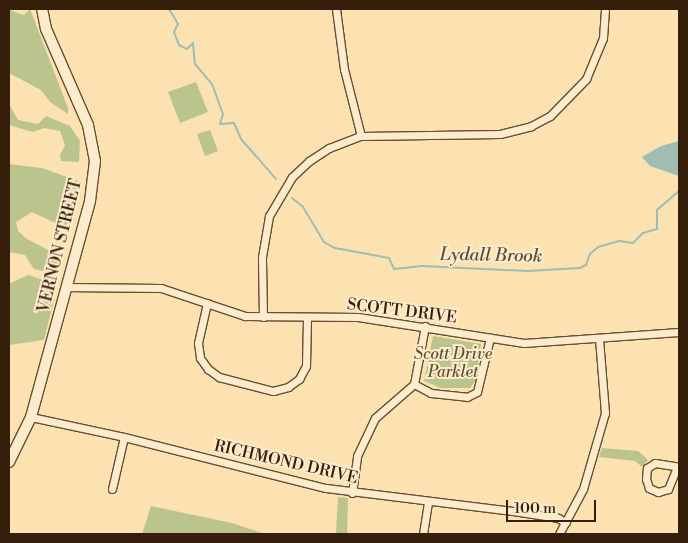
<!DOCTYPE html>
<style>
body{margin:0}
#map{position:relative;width:688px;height:543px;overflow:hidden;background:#fbe2b0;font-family:"Libre Bodoni",serif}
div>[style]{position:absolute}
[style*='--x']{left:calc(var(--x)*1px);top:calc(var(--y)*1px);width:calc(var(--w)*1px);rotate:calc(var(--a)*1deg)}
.green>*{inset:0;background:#bcc48d}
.water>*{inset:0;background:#9fbdb1}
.stream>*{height:2px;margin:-1px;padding:0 1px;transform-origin:1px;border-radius:1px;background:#9fbdb1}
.roads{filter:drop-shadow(1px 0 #664f34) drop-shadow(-1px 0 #664f34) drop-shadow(0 1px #664f34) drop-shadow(0 -1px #664f34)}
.street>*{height:7px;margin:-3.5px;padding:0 3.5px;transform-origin:3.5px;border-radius:3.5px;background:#fceccc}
.secondary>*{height:10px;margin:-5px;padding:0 5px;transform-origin:5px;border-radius:5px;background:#fceccc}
span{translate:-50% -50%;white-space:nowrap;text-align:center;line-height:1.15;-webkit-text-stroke:4px #fceccc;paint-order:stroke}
.street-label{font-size:16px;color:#351e0a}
.park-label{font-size:16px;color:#5e5031;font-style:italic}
.water-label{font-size:18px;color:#554e3c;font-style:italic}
.frame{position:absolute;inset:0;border:10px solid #351e0a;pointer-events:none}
.scale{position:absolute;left:506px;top:500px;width:90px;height:22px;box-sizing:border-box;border:2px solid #351e0a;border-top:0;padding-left:6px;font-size:15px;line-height:18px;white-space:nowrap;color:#351e0a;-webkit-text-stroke:4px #fceccc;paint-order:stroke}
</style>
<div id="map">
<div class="green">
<i style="clip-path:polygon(30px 9px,68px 108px,68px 114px,50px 102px,41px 90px,9px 73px,9px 10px,24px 15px)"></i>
<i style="clip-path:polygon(196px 82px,208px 112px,180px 123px,168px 92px)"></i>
<i style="clip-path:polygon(9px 104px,18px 120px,38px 124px,46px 116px,70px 126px,80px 141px,79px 162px,61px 161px,60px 155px,65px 145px,60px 131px,44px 128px,33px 132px,9px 125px)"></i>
<i style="clip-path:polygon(210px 130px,218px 151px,205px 156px,197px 134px)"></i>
<i style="clip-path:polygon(9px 164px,42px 168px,81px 182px,70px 230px,32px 212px,16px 222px,18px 231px,27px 239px,58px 255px,60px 262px,57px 274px,34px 269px,25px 255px,9px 252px)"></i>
<i style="clip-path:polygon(28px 275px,53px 283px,50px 294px,37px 295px,54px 300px,44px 340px,9px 345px,9px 284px)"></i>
<i style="clip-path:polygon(433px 336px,481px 344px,476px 380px,470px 388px,441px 388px,424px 381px)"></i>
<i style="clip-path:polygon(602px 448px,638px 451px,648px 460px,642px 467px,635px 461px,599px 457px)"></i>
<i style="clip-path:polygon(338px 497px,348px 498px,347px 534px,336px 534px)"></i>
<i style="clip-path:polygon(151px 506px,232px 523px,265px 534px,142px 534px)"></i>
</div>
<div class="water">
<i style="clip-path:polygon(679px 141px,679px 176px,650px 166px,642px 157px,661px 146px)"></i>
</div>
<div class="stream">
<i style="--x:169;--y:9;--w:17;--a:59"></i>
<i style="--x:178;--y:24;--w:9;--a:117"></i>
<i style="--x:174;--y:32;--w:14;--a:69"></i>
<i style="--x:179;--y:45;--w:9;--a:27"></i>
<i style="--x:187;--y:49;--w:8;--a:-45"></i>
<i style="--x:193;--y:43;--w:21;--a:85"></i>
<i style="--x:195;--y:64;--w:26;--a:50"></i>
<i style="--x:212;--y:84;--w:32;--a:70"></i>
<i style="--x:223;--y:114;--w:10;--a:107"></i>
<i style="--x:220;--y:124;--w:14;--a:-4"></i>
<i style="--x:234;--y:123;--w:17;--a:66"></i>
<i style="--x:241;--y:139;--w:53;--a:48.8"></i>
<i style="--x:292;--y:198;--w:14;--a:39"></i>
<i style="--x:303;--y:207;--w:41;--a:59"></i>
<i style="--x:324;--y:242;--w:13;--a:29"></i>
<i style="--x:335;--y:248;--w:55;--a:10.5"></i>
<i style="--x:389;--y:258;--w:12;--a:66"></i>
<i style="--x:394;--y:269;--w:28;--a:-6"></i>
<i style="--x:422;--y:266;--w:106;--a:2.7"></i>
<i style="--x:528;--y:271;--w:52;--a:-3.3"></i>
<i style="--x:580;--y:268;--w:7;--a:-27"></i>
<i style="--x:586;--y:265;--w:12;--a:-70"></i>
<i style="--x:590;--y:254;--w:11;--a:-41"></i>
<i style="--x:598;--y:247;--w:22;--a:-16"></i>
<i style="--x:619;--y:241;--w:14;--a:8"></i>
<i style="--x:633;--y:243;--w:14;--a:-45"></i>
<i style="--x:643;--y:233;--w:15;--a:-16"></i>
<i style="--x:657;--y:229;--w:19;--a:-90"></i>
<i style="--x:657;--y:210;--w:29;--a:-41"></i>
</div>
<div class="roads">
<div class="street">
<i style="--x:336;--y:9;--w:61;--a:82.4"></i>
<i style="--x:344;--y:69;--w:69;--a:75.8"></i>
<i style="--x:65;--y:287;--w:96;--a:0.6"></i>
<i style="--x:161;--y:288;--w:89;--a:18.4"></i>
<i style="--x:245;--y:316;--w:113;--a:0.5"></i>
<i style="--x:358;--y:317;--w:168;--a:8.9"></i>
<i style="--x:524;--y:343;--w:155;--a:-4.1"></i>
<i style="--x:207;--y:303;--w:41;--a:102.7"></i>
<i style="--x:198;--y:343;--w:15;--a:82"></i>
<i style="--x:200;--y:358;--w:14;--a:54"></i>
<i style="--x:208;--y:369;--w:14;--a:36"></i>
<i style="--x:219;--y:377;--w:56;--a:14.5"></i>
<i style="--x:273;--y:391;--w:16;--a:-15"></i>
<i style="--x:288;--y:387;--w:14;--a:-36"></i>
<i style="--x:299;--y:379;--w:15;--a:-62"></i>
<i style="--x:306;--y:366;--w:49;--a:-88.8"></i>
<i style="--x:263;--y:317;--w:60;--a:-91"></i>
<i style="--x:262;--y:257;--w:42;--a:-80.3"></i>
<i style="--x:269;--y:216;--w:45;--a:-59.5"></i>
<i style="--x:292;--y:177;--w:23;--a:-43"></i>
<i style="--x:309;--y:161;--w:24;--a:-33"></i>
<i style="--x:329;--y:148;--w:34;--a:-21"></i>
<i style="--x:361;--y:136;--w:139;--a:-0.8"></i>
<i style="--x:500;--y:134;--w:32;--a:-14"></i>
<i style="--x:531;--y:126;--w:21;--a:-28"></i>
<i style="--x:550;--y:116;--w:52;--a:-45.8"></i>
<i style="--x:586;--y:79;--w:44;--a:-67.5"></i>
<i style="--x:603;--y:38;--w:29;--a:-86"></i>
<i style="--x:414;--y:384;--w:19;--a:28"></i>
<i style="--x:431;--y:393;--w:36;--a:6"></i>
<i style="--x:467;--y:397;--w:11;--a:-27"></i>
<i style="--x:477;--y:392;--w:56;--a:-76.5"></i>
<i style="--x:31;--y:417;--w:95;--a:12.1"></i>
<i style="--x:124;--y:437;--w:208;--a:14.2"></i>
<i style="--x:326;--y:488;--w:188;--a:7"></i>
<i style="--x:513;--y:511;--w:46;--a:8.8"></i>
<i style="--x:558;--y:518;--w:9;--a:32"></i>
<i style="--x:677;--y:467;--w:24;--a:112"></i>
<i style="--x:668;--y:489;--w:10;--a:163"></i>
<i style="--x:658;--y:492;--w:10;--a:-156"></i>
<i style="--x:649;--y:488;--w:9;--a:-108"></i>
<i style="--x:646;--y:479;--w:11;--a:-85"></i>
<i style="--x:647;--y:468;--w:9;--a:-32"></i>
<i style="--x:655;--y:463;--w:24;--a:9"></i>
<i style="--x:112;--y:489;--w:53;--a:-77"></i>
<i style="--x:352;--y:493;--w:37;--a:-82"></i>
<i style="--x:357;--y:456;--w:42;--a:-64.7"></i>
<i style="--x:375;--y:418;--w:52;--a:-41.1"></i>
<i style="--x:414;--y:384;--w:59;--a:-79.3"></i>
<i style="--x:423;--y:534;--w:33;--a:-81"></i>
<i style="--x:559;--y:534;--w:51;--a:-61.9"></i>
<i style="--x:583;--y:489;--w:79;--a:-73.9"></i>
<i style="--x:605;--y:413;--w:74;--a:-94.6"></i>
</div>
<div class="secondary">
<i style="--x:9;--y:462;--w:50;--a:-63.9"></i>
<i style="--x:31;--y:417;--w:224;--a:-74.7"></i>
<i style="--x:90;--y:201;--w:40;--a:-82.9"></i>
<i style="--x:95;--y:161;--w:37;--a:-101"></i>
<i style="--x:88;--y:125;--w:105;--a:-113.6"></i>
<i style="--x:46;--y:29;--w:20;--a:-101"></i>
</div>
</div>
<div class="street-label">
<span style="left:60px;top:246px;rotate:-76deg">VERNON STREET</span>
<span style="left:402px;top:311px;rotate:7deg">SCOTT DRIVE</span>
<span style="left:286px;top:462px;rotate:13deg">RICHMOND DRIVE</span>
</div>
<div class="park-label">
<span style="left:453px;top:363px">Scott Drive<br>Parklet</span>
</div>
<div class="water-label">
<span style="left:491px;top:256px;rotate:1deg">Lydall Brook</span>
</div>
<div class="frame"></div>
<div class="scale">100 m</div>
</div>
